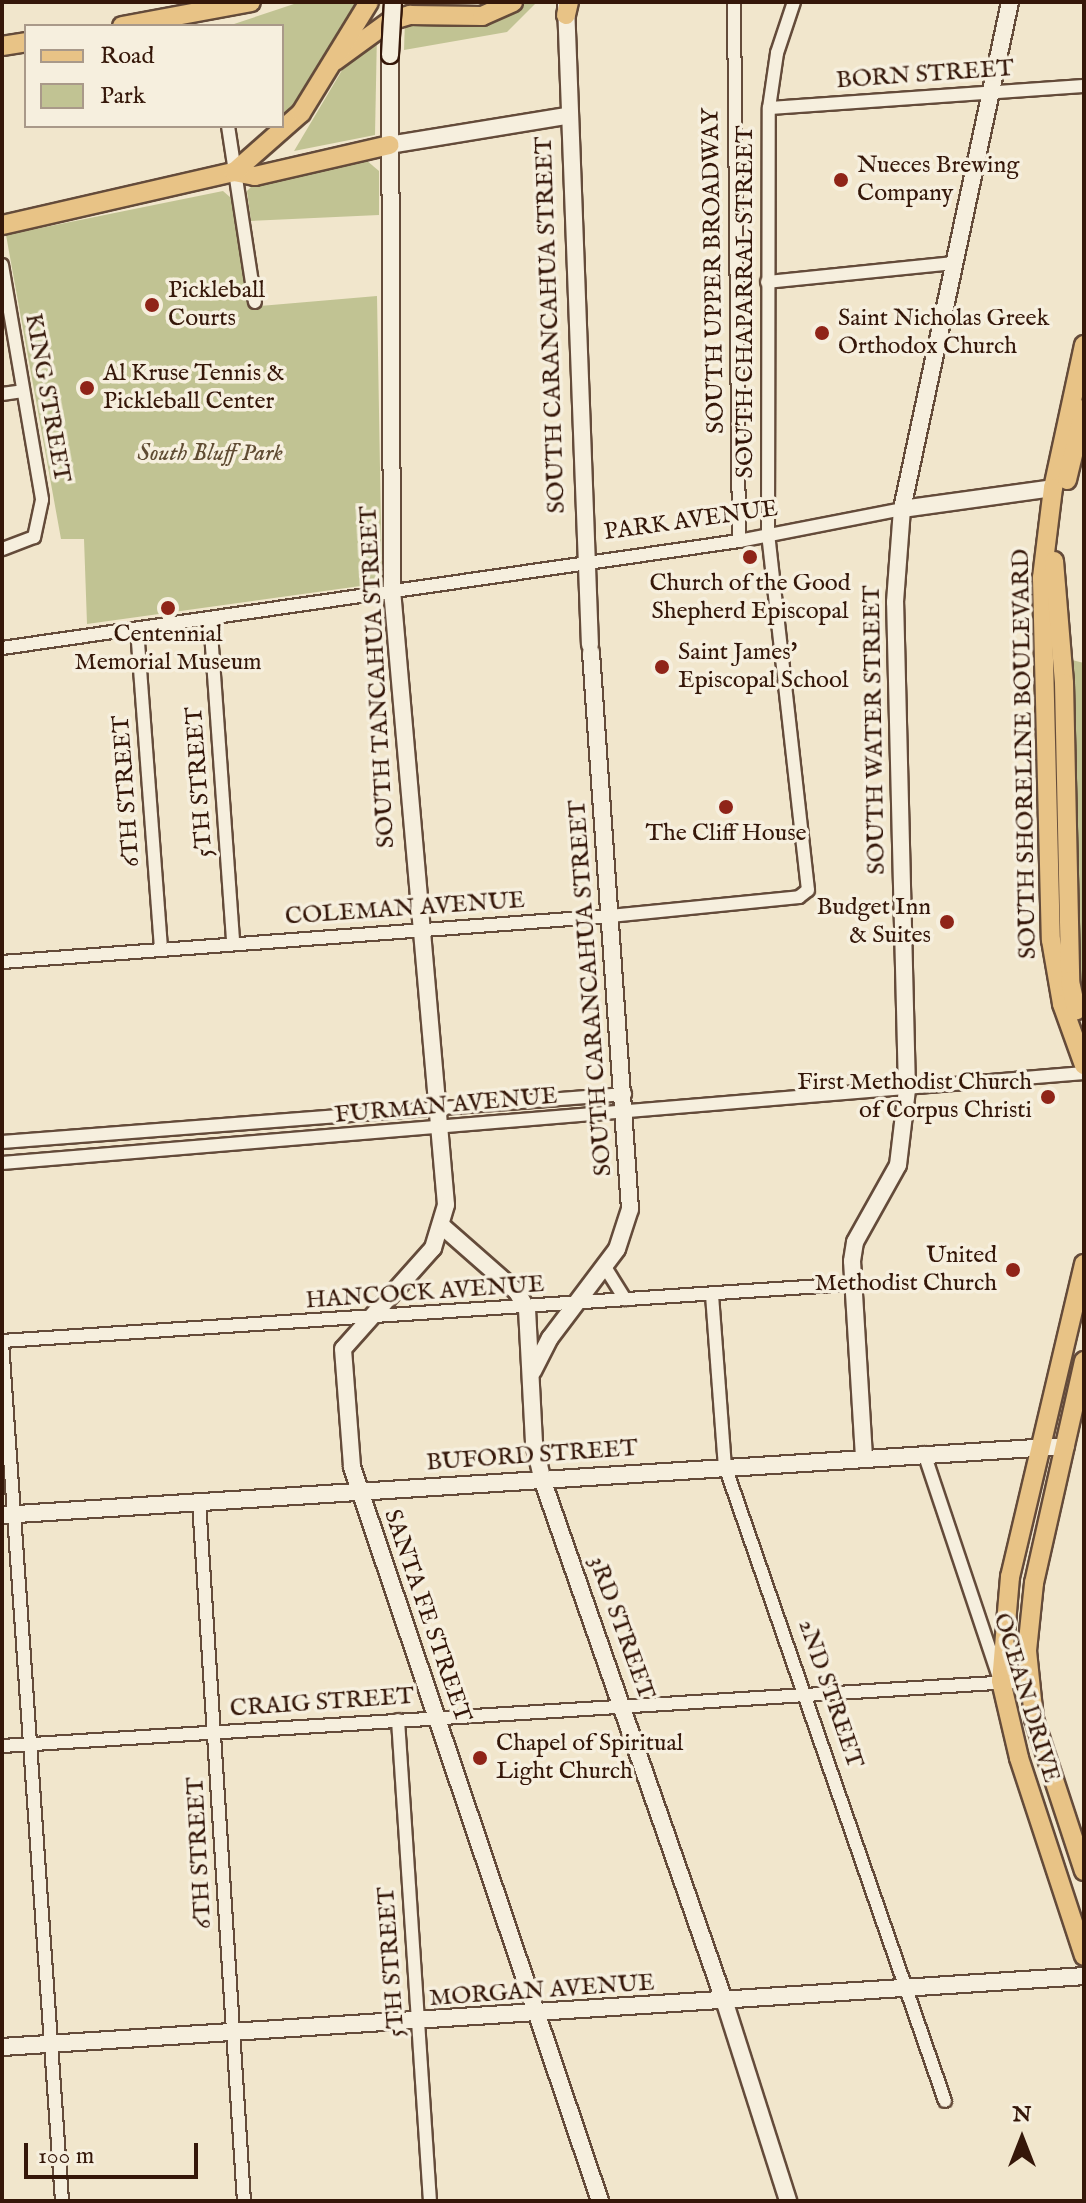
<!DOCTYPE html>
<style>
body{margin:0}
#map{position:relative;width:1086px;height:2203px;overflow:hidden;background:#f1e6cc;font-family:"IM FELL English",serif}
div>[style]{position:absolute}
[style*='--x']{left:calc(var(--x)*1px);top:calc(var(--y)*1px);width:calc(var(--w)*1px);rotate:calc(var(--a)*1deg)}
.green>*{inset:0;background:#c1c393}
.roads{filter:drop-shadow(2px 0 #644b3a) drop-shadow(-2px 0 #644b3a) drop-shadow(0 2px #644b3a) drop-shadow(0 -2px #644b3a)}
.street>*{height:12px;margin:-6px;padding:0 6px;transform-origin:6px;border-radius:6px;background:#f6efde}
.secondary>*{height:16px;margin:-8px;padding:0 8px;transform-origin:8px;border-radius:8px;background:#f6efde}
.primary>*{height:18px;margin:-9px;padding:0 9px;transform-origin:9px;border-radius:9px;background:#e8c386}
.bridges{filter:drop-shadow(2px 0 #351709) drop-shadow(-2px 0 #351709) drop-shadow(0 2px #351709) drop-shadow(0 -2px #351709)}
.secondary-bridge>*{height:16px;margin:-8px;padding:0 8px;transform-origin:8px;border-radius:8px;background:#f6efde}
.dots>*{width:22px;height:22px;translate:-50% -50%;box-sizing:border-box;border:4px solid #f6efde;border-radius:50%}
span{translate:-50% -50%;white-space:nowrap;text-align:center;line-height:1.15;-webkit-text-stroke:7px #f6efde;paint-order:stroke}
.street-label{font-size:24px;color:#351709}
.poi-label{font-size:24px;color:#351709}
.left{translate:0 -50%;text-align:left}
.right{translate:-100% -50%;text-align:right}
.park-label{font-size:24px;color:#5f4b32;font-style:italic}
.frame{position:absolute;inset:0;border:4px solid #351709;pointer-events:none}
.legend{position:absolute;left:24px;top:24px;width:260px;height:104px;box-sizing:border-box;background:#f6efde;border:2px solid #a99989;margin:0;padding:10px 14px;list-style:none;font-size:24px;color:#351709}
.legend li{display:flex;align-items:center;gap:16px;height:40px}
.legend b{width:40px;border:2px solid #a99989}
.north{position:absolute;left:982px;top:2099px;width:80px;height:80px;-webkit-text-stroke:6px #f6efde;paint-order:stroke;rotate:0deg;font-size:22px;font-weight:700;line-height:32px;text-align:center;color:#351709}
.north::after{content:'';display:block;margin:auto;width:28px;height:36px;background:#351709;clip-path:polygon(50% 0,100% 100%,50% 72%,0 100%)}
.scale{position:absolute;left:24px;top:2143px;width:174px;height:36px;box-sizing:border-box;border:4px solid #351709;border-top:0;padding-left:10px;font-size:24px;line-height:28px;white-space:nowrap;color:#351709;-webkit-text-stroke:6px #f6efde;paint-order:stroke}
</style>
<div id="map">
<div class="green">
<i style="clip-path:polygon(300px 2px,356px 2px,305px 92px,282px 121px,282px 26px,228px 26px)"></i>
<i style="clip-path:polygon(520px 2px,537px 2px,507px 32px,404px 50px,405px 20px)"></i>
<i style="clip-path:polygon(377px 32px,375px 135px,294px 151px,351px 55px)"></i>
<i style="clip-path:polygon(366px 160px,379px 171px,379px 215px,251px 221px,247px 191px,255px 183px)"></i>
<i style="clip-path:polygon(223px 191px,231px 198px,248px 307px,377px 296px,382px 583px,87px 624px,84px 539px,61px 539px,6px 235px)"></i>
<i style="clip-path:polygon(1072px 660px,1084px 663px,1084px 1004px,1078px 984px)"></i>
</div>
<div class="roads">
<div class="street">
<i style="--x:734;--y:2;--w:539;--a:89.47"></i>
<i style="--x:769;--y:108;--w:316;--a:-4"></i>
<i style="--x:228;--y:126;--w:178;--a:81.3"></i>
<i style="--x:2;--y:265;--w:238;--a:80.3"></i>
<i style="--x:42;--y:500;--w:38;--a:102"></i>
<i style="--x:34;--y:537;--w:34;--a:159"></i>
<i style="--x:767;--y:282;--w:187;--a:-5.8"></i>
<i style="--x:2;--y:394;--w:21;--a:-8"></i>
<i style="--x:210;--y:619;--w:325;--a:85.9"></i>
<i style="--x:137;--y:629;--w:321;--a:85.7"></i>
<i style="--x:2;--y:648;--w:745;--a:-8.26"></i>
<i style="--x:739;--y:541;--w:166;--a:-11.1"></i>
<i style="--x:2;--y:962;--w:610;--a:-4.33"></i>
<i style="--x:610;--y:916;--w:190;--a:-5.7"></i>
<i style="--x:799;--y:897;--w:11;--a:-38"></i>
<i style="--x:808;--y:890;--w:357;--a:-96.4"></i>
<i style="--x:768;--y:535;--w:427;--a:-89.9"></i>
<i style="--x:769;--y:108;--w:56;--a:-81.7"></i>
<i style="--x:777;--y:53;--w:54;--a:-71.6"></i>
<i style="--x:2;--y:1142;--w:625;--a:-4.41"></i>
<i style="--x:2;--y:1163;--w:1086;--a:-4.75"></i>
<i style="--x:605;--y:1267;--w:38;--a:58"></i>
<i style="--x:712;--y:1295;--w:171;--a:85.7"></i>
<i style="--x:725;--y:1466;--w:672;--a:70.89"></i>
<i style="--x:2;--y:1341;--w:851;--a:-3.84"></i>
<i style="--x:2;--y:1343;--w:860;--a:86"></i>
<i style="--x:924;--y:1453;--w:236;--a:71.5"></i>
<i style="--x:199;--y:1502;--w:700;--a:86.32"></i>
<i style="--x:398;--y:1720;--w:482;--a:86.2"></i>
<i style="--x:2;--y:1746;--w:1028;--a:-3.63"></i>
</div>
<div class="secondary">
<i style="--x:566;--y:4;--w:641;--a:87.86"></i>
<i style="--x:390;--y:55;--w:535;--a:89.79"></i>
<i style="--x:392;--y:590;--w:617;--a:84.98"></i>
<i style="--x:446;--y:1205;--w:45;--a:106.8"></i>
<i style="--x:433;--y:1248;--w:135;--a:131.7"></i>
<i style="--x:343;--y:1349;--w:118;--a:85.6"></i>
<i style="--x:352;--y:1467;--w:775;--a:71.33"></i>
<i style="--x:389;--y:145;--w:180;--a:-9.3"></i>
<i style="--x:902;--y:509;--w:152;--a:-7.9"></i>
<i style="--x:442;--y:1226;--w:100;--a:41.3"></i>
<i style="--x:517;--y:1292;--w:20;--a:60"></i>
<i style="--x:527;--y:1309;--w:134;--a:87"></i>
<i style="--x:534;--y:1443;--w:37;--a:77"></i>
<i style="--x:542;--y:1479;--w:555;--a:70.75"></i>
<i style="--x:725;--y:2003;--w:208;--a:72.3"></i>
<i style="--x:533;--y:1371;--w:37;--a:-63"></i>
<i style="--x:550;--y:1338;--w:111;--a:-53"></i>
<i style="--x:617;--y:1249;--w:42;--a:-72"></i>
<i style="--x:630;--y:1209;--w:558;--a:-94.01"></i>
<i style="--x:864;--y:1457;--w:196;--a:-93.5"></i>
<i style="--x:852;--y:1261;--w:19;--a:-81"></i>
<i style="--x:855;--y:1242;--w:88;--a:-60.8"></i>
<i style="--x:898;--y:1165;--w:76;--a:-83.2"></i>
<i style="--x:907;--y:1090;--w:488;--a:-91.4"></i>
<i style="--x:895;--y:602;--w:93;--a:-85.7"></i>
<i style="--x:902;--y:509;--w:518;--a:-77.97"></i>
<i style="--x:2;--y:1515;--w:1066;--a:-3.71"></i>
<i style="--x:2;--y:2047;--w:1084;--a:-3.75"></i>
</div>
<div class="primary">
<i style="--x:566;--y:15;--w:13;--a:-77"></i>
<i style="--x:122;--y:26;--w:131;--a:-10.5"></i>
<i style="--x:2;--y:46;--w:24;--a:-9"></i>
<i style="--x:335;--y:61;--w:68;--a:-36"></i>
<i style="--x:390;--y:21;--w:21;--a:-17"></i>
<i style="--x:410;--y:15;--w:72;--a:0.8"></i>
<i style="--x:482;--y:16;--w:34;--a:-24"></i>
<i style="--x:234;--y:172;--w:21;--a:11"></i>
<i style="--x:255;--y:176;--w:138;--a:-13"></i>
<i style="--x:2;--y:225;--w:238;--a:-12.9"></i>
<i style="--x:234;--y:172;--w:89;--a:-41.4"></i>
<i style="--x:301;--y:113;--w:130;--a:-58.5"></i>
<i style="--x:1084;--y:345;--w:146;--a:102.2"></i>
<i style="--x:1053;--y:488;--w:91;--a:97"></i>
<i style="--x:1042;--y:578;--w:362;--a:88.6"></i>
<i style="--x:1051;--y:940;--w:65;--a:80.2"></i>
<i style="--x:1062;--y:1004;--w:65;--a:70.2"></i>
<i style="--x:1067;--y:480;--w:73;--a:-76.5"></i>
<i style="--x:1054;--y:561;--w:122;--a:85.3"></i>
<i style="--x:1064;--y:683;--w:298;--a:88.8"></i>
<i style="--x:1070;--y:981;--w:30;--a:78"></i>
<i style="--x:1084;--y:1264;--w:322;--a:103.3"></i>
<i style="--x:1010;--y:1577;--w:104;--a:94.9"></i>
<i style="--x:1001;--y:1681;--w:79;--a:76.8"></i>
<i style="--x:1019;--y:1758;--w:208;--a:71.8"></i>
<i style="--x:1084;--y:1361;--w:228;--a:102.7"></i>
<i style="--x:1034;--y:1583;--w:68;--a:95.9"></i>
<i style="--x:1027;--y:1651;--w:68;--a:84.1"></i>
<i style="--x:1034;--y:1719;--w:160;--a:71.8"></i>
</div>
</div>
<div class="bridges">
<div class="secondary-bridge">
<i style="--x:390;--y:55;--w:53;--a:-86.8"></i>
</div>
</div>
<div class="dots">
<i style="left:841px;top:180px;background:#8f2418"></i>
<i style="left:152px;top:305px;background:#8f2418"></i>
<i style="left:822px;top:333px;background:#8f2418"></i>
<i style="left:87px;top:388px;background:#8f2418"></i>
<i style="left:750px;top:557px;background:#8f2418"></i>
<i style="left:168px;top:608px;background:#8f2418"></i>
<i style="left:662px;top:667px;background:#8f2418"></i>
<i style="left:726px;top:807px;background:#8f2418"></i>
<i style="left:947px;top:922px;background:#8f2418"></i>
<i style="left:1048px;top:1097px;background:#8f2418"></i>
<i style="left:1013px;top:1270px;background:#8f2418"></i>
<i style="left:480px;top:1758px;background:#8f2418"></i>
</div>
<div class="street-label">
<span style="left:925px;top:75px;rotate:-4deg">BORN STREET</span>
<span style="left:714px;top:271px;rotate:-91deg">SOUTH UPPER BROADWAY</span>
<span style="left:746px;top:302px;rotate:-90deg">SOUTH CHAPARRAL STREET</span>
<span style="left:551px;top:325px;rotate:-92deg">SOUTH CARANCAHUA STREET</span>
<span style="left:47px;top:398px;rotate:80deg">KING STREET</span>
<span style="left:691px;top:521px;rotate:-8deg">PARK AVENUE</span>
<span style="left:378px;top:677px;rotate:-93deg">SOUTH TANCAHUA STREET</span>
<span style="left:875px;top:730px;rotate:-91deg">SOUTH WATER STREET</span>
<span style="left:1025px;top:754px;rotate:-91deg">SOUTH SHORELINE BOULEVARD</span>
<span style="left:200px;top:782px;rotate:-94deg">5TH STREET</span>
<span style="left:127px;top:791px;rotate:-94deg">6TH STREET</span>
<span style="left:405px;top:909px;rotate:-4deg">COLEMAN AVENUE</span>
<span style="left:591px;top:988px;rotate:-94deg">SOUTH CARANCAHUA STREET</span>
<span style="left:446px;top:1106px;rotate:-5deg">FURMAN AVENUE</span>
<span style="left:425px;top:1293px;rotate:-4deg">HANCOCK AVENUE</span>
<span style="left:532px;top:1456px;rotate:-4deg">BUFORD STREET</span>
<span style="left:427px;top:1616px;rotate:71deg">SANTA FE STREET</span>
<span style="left:621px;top:1628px;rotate:70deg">3RD STREET</span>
<span style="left:830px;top:1694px;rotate:71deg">2ND STREET</span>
<span style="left:1026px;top:1698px;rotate:73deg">OCEAN DRIVE</span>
<span style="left:322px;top:1703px;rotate:-4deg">CRAIG STREET</span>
<span style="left:200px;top:1853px;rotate:-93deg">6TH STREET</span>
<span style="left:392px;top:1962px;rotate:-94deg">5TH STREET</span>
<span style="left:542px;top:1991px;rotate:-4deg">MORGAN AVENUE</span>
</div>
<div class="poi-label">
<span class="left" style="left:857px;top:180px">Nueces Brewing<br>Company</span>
<span class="left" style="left:168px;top:305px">Pickleball<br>Courts</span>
<span class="left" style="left:838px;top:333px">Saint Nicholas Greek<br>Orthodox Church</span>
<span class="left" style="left:103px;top:388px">Al Kruse Tennis &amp;<br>Pickleball Center</span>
<span style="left:750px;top:598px">Church of the Good<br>Shepherd Episcopal</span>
<span style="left:168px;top:649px">Centennial<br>Memorial Museum</span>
<span class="left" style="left:678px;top:667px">Saint James'<br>Episcopal School</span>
<span style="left:726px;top:834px">The Cliff House</span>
<span class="right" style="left:931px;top:922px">Budget Inn<br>&amp; Suites</span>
<span class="right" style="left:1032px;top:1097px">First Methodist Church<br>of Corpus Christi</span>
<span class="right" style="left:997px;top:1270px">United<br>Methodist Church</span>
<span class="left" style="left:496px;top:1758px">Chapel of Spiritual<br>Light Church</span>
</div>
<div class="park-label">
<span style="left:210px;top:454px">South Bluff Park</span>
</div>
<div class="frame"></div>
<ul class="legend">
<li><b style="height:10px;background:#e8c386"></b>Road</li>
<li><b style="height:22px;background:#c1c393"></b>Park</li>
</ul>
<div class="north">N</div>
<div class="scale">100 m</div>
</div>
